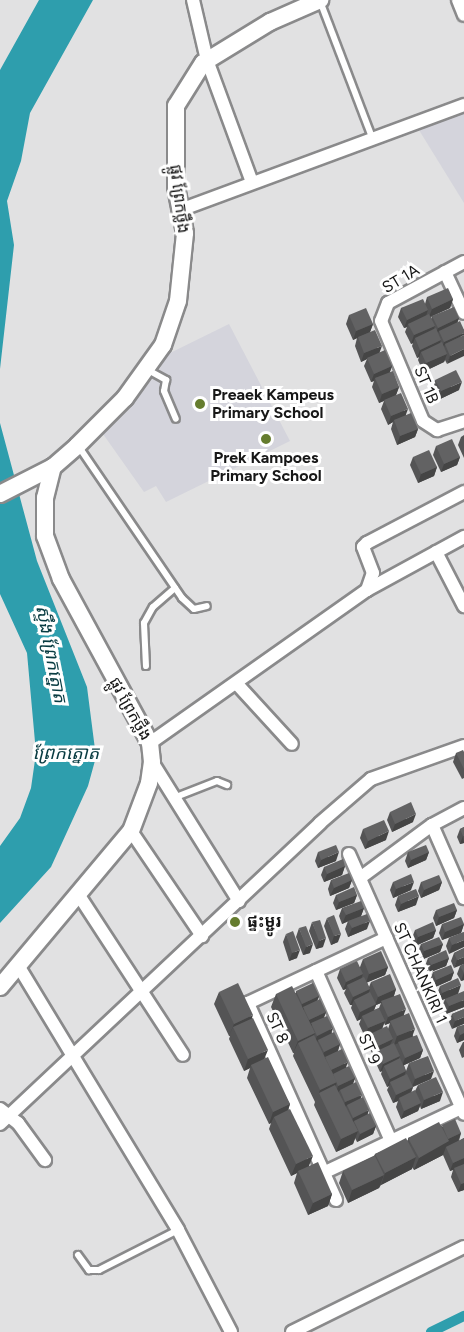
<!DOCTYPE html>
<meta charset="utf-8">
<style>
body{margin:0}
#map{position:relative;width:464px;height:1332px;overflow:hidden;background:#e1e1e2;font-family:Figtree,"Noto Sans Khmer",sans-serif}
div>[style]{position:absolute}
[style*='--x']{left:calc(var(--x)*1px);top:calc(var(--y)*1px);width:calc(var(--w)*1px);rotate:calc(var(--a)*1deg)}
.built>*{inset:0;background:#d4d4dc}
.water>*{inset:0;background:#2e9ead}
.canal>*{height:10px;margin:-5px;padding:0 5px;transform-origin:5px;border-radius:5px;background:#2e9ead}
.roads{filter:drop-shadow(2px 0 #8a8a8b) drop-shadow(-2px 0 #8a8a8b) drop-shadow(0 2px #8a8a8b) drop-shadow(0 -2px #8a8a8b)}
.lane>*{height:6px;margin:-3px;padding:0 3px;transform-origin:3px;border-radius:3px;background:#fff}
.street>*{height:12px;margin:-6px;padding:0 6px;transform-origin:6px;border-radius:6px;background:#fff}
.secondary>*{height:16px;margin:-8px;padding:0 8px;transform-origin:8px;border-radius:8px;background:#fff}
.wall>*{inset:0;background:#545455}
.shaded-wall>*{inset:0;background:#454545}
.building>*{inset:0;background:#626263}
.dots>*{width:16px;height:16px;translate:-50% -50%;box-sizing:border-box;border:3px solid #fff;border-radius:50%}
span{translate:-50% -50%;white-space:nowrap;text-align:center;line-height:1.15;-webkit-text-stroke:6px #fff;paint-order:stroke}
.street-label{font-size:16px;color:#171717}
.poi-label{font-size:16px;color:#171717;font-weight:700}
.left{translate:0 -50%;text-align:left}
.water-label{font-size:18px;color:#093c42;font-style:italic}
</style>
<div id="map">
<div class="built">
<i style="clip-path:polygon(464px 102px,464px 203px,414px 122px)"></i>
<i style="clip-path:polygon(229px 324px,290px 441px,166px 502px,156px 486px,144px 492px,103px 434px,158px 373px,166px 355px)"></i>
</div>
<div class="water">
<i style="clip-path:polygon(39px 0,93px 0,30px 113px,21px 161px,7px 201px,14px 245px,0 369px,0 70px)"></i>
<i style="clip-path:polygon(0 423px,37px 561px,87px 687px,96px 757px,88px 786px,51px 867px,0 923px,0 846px,20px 818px,31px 788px,36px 753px,27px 653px,0 594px)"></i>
</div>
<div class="canal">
<i style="--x:431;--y:1332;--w:37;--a:-26"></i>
</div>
<div class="roads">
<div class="lane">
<i style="--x:320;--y:1;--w:146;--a:69.1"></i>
<i style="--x:148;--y:370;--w:21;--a:29"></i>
<i style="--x:166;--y:380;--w:11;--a:100"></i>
<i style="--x:164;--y:391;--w:30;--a:67"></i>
<i style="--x:79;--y:447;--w:183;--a:55.7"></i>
<i style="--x:182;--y:598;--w:16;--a:43"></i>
<i style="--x:194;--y:609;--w:13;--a:-13"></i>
<i style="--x:146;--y:666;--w:43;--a:-92.7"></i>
<i style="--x:144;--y:623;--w:18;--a:-61"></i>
<i style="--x:153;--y:607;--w:29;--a:-41"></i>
<i style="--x:176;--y:797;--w:44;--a:-21.3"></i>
<i style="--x:217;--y:781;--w:11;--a:22"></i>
<i style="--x:78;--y:1255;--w:19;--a:54"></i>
<i style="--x:89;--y:1270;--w:10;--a:0"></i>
<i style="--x:99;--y:1270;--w:89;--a:-26.9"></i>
</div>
<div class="street">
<i style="--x:193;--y:0;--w:62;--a:76.9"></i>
<i style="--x:207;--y:60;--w:130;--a:69.8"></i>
<i style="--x:458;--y:0;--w:16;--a:68"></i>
<i style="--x:180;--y:210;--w:303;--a:-20.3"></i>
<i style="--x:464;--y:262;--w:86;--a:151.7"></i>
<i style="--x:388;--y:303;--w:19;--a:111"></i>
<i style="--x:381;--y:321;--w:108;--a:67.2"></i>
<i style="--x:423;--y:421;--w:17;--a:33"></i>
<i style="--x:437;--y:430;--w:28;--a:-18"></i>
<i style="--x:445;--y:272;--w:45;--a:65.1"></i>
<i style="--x:436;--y:552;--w:61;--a:62.6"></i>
<i style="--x:367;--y:590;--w:111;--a:-28.7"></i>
<i style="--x:237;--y:684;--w:81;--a:47.5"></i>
<i style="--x:150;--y:743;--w:266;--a:-35.2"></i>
<i style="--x:367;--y:590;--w:18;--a:-71"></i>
<i style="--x:373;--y:573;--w:28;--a:-111"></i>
<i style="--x:363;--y:547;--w:6;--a:-45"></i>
<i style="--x:367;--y:543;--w:110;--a:-27.7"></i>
<i style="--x:152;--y:762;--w:164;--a:58"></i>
<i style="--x:432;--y:825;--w:80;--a:66.3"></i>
<i style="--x:131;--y:831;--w:127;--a:55.9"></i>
<i style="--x:349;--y:854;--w:284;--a:66.1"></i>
<i style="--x:360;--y:878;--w:89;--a:-36.4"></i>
<i style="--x:432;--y:825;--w:36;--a:-28"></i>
<i style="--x:78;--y:894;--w:192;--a:56.9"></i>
<i style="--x:19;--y:967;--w:307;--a:58.8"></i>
<i style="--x:178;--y:1230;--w:115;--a:62.5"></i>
<i style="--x:316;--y:971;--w:186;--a:66.2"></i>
<i style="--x:0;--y:1109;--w:23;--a:38"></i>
<i style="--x:18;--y:1123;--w:46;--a:53.9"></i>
<i style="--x:0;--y:1124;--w:439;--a:-43.2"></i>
<i style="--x:320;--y:823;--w:67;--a:-40.8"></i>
<i style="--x:371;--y:779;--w:99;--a:-19.5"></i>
<i style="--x:323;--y:1173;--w:153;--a:-25.2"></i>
<i style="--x:336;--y:1200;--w:216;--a:-114.1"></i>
<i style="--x:248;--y:1003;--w:153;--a:-25.2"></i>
<i style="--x:292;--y:1332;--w:192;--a:-26.3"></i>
</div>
<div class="secondary">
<i style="--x:0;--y:494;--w:59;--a:-27"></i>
<i style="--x:53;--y:467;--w:32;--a:-41"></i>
<i style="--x:77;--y:446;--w:68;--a:-45"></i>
<i style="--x:125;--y:398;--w:65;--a:-54.4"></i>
<i style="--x:163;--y:345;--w:46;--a:-71.2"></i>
<i style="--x:178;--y:301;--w:68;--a:-84.1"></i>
<i style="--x:185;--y:233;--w:47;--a:-101.1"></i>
<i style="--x:176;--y:187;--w:81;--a:-90"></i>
<i style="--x:176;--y:106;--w:51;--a:-57.9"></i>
<i style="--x:203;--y:63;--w:79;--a:-31.5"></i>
<i style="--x:270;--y:22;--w:55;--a:-23.7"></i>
<i style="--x:0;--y:987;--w:204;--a:-50"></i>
<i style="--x:131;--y:831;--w:51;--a:-69.4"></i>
<i style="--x:149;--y:783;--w:21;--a:-82"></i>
<i style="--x:152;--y:762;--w:19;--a:-96"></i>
<i style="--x:150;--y:743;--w:187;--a:-118.5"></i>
<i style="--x:61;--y:579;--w:46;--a:-110.4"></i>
<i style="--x:45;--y:536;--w:38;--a:-90"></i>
<i style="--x:45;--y:498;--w:32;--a:-76"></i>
</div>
</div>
<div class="wall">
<i style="clip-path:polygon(427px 297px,453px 299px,450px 308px,431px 317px,431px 319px,432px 316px,459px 318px,457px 322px,464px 330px,447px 364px,445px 360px,444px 362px,423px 372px,418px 360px,419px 357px,417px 358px,412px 346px,413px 343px,411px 344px,405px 332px,407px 327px,404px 328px,398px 317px,401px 308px,425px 304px)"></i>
<i style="clip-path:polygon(349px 315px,373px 324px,370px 332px,379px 352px,392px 366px,390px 372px,399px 387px,396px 395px,406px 415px,418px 429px,415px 437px,397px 445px,391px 429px,393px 422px,388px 425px,381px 409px,384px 401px,379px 403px,372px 387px,374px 381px,371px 382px,364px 366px,367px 359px,361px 362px,355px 346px,357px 338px,353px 340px,346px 324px)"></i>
<i style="clip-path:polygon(435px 380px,459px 390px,438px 400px,432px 388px)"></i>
<i style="clip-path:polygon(464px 435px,464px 458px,458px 445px,461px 437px)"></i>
<i style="clip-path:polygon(436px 446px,460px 457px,457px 465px,441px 472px,433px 455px)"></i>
<i style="clip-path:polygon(413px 457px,437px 467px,434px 476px,418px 483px,410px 465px)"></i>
<i style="clip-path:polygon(464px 752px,464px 778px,462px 779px,453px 762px,456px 753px)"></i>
<i style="clip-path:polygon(390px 812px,413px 822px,392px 832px,387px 820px)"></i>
<i style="clip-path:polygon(464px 827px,464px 843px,460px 844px,457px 837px,460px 829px)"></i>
<i style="clip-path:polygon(363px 829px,386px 840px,365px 849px,360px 838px)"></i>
<i style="clip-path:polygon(318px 852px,336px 861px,318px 868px,315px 861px)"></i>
<i style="clip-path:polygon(408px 852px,429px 852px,426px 860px,408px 868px,405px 861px)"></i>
<i style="clip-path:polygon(345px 866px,342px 875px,324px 882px,321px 875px,324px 867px)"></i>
<i style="clip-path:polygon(331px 880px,352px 880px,349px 888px,330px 896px,328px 889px)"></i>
<i style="clip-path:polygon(393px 882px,411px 890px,393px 898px,390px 890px)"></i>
<i style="clip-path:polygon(421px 882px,442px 882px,439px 890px,421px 898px,418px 891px)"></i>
<i style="clip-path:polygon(336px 895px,357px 895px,354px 903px,336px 910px,333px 903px)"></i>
<i style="clip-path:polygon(398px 896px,416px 905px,398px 912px,395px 905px)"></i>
<i style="clip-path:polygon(342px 908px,364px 908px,361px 916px,367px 929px,348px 937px,345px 929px,348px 921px,342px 924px,339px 916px)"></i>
<i style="clip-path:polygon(436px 910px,457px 910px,454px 918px,436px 926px,433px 918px)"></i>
<i style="clip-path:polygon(327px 918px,338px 942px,331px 945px,324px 926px)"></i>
<i style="clip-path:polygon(312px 922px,323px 947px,316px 949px,309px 931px)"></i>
<i style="clip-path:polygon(442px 924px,464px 924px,461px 933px,442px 940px,439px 933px)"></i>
<i style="clip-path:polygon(299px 928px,310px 953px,303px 955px,296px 937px)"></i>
<i style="clip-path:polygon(415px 930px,436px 930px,433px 938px,415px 946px,412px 938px)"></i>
<i style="clip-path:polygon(464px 932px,449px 954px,446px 946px,449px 938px)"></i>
<i style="clip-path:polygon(286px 934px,297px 958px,289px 961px,283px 942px)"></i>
<i style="clip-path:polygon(421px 944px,443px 944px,440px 952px,421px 960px,418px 952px)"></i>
<i style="clip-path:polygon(464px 948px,454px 968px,451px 961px,454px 953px)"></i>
<i style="clip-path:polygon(428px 958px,449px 958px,446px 966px,428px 973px,425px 966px)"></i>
<i style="clip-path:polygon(evenodd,363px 959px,388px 967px,385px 975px,367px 982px,369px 987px,371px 982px,396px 989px,394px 996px,404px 1015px,413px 1036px,423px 1050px,420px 1058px,404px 1065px,406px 1071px,409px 1063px,431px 1079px,413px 1087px,411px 1093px,415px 1091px,418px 1085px,440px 1101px,421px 1109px,420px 1106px,418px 1111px,401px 1119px,396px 1107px,398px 1101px,393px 1103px,387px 1090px,389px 1086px,387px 1087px,381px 1074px,382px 1071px,380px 1072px,374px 1059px,376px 1054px,373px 1055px,367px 1043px,370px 1034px,365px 1037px,359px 1024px,361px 1019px,357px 1021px,351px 1008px,352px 1005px,350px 1005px,344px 993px,346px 989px,343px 990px,337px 978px,340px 969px,360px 967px,363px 959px,381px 1003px,379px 1008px,374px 1010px,376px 1005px,381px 1003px,363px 959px,384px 1023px,385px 1025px,390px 1023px,388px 1029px,382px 1029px,384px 1023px)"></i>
<i style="clip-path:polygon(464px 964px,464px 980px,461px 981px,457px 974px,460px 966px)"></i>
<i style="clip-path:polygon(433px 972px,454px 972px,451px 980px,433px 988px,430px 981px)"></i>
<i style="clip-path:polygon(440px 986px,458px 994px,464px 1007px,446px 1014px,442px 1007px,445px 999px,439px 1001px,437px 994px)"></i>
<i style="clip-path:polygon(296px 991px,319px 996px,317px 1001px,326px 1012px,324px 1017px,332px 1033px,340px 1044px,338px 1051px,346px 1067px,355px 1078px,353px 1083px,368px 1114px,376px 1126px,373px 1134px,357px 1142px,355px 1138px,353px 1144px,336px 1152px,314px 1105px,315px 1102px,293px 1056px,294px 1053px,293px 1053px,271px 1007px,276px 994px,296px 993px)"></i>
<i style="clip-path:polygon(219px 992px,252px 1018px,264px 1059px,290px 1104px,288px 1110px,309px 1166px,332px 1194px,328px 1206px,308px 1215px,294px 1183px,297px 1173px,291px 1176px,269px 1129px,271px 1123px,269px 1124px,247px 1078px,250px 1068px,244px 1071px,229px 1039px,230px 1036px,229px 1036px,214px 1004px)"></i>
<i style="clip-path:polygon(464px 1009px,452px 1029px,449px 1022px,452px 1014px)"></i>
<i style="clip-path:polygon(464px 1025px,464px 1040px,457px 1043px,454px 1036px,457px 1027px)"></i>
<i style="clip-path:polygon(463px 1042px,464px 1042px,464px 1057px,462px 1058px,459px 1050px)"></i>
<i style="clip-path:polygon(441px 1126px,461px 1133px,459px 1141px,464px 1138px,464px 1190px,458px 1192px,451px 1177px,453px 1170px,450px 1171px,443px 1155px,414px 1170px,412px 1167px,412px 1169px,381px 1185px,379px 1188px,348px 1203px,339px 1183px,343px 1171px,374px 1156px,375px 1154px,408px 1141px,408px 1138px)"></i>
</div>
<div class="shaded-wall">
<i style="clip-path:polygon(453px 299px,450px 308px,429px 317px,432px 309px)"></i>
<i style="clip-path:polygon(428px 310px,425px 319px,408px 324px,407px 327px,404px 328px,407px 320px)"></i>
<i style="clip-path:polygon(459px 318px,456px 327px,439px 331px,437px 335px,435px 336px,438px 328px)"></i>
<i style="clip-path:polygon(373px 324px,370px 332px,353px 340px,356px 331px)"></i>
<i style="clip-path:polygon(435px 326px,432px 334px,415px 338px,413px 343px,411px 344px,414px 335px)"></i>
<i style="clip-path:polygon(464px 333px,464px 335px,445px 344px,443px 350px,441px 351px,444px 342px)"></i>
<i style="clip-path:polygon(441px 340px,438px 348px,421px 352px,419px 357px,417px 358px,420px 350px)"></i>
<i style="clip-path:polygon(382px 346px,379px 354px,367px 358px,367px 359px,361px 362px,364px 353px)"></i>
<i style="clip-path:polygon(464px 349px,464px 356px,447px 364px,450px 356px)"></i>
<i style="clip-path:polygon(447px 354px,444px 362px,423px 372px,426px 363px)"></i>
<i style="clip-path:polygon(392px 366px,389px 374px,375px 378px,374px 381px,371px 382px,374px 374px)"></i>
<i style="clip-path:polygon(462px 382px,459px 390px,438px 400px,441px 391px)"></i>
<i style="clip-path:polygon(399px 387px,396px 395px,379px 403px,382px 394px)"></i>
<i style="clip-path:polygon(408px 409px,405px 417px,394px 420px,393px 422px,388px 425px,391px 416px)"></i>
<i style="clip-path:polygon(418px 429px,415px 437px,397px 445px,400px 436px)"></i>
<i style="clip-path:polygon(460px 457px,457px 465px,441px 472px,444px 464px)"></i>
<i style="clip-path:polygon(437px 467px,434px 476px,418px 483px,421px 474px)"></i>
<i style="clip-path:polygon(416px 814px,413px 822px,392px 832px,395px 824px)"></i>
<i style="clip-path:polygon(389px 831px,386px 840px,365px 849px,368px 841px)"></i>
<i style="clip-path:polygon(463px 836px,464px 843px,460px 844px)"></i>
<i style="clip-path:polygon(339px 852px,336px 861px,318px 868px,321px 860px)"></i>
<i style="clip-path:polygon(429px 852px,426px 860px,408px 868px,411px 860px)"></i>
<i style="clip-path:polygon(345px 866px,342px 875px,324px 882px,327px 874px)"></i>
<i style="clip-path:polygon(352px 880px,349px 888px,330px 896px,334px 888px)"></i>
<i style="clip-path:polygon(414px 882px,411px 890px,393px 898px,396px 889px)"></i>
<i style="clip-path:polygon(442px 882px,439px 890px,421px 898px,424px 890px)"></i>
<i style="clip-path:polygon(357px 895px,354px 903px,336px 910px,339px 902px)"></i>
<i style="clip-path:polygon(419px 896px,416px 905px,398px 912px,401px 904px)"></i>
<i style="clip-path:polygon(364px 908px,361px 916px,342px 924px,346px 915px)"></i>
<i style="clip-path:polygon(457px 910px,454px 918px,436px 926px,439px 917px)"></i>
<i style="clip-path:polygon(370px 921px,367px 929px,348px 937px,352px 928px)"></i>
<i style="clip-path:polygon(464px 924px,461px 933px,442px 940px,445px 932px)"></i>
<i style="clip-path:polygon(436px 930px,433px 938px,415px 946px,418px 937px)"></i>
<i style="clip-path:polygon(341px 934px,338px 942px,331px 945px,334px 936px)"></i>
<i style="clip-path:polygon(326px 938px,323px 947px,316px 949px,319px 941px)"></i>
<i style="clip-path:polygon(464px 940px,464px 947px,449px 954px,452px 945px)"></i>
<i style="clip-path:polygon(313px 944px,310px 953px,303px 955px,306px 947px)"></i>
<i style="clip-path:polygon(443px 944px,440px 952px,421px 960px,424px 951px)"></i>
<i style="clip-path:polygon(300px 950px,297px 958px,289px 961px,292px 953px)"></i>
<i style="clip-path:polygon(464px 957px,464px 964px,454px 968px,457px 960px)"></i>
<i style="clip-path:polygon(449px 958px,446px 966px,428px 973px,431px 965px)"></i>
<i style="clip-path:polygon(388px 967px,385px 975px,366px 983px,369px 974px)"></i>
<i style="clip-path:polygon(454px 972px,451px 980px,433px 988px,436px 980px)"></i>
<i style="clip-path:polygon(464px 973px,464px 980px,461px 981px)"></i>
<i style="clip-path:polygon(363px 974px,360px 982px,347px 985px,346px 989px,343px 990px,346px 982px)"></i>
<i style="clip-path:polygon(461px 985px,458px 994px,439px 1001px,442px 993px)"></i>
<i style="clip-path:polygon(370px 989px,367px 998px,354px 1000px,352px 1005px,350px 1005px,353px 997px)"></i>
<i style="clip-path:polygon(396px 989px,393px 998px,376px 1005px,373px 1013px,362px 1016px,361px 1019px,357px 1021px,360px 1012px,375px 1005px,378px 997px)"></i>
<i style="clip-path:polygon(319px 996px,316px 1004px,299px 1012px,302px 1004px)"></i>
<i style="clip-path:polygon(464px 1000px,464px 1007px,446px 1014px,449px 1006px)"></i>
<i style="clip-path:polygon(406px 1009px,403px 1017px,390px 1021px,390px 1023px,385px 1025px,388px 1017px)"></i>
<i style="clip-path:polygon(326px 1012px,323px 1020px,306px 1028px,309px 1020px)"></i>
<i style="clip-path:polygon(253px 1015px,249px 1027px,233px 1027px,229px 1036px,234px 1024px)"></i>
<i style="clip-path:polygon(464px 1017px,464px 1024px,452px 1029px,455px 1021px)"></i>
<i style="clip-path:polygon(385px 1021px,382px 1029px,365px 1037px,368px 1028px)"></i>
<i style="clip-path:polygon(333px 1028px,330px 1037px,318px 1040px,317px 1043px,314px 1044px,317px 1036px)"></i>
<i style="clip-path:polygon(415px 1029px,412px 1037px,394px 1045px,397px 1036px)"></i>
<i style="clip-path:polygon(315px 1033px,310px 1046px,298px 1043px,293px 1053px,298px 1041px)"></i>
<i style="clip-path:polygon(464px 1033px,464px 1040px,457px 1043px,460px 1035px)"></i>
<i style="clip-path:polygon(393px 1039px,389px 1047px,377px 1051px,376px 1054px,373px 1055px,376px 1047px)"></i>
<i style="clip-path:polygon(340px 1044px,337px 1053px,321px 1061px,324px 1052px)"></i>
<i style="clip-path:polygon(268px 1050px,263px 1062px,251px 1065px,250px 1068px,244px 1071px,248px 1059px)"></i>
<i style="clip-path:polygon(423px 1050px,420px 1058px,402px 1066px,405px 1058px)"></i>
<i style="clip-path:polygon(400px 1056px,397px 1064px,384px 1066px,382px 1071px,380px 1072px,383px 1064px)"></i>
<i style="clip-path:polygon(348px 1062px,345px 1070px,333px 1076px,331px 1070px)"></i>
<i style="clip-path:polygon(406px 1071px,403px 1079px,390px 1082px,389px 1086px,387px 1087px,390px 1079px)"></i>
<i style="clip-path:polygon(434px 1071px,431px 1079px,412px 1087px,415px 1079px)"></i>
<i style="clip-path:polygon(355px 1078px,352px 1087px,340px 1090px,338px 1093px,335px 1095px,338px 1086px)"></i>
<i style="clip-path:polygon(337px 1082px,332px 1094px,319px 1093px,320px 1090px)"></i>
<i style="clip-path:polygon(413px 1087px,410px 1095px,399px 1098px,398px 1101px,393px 1103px,396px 1095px)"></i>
<i style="clip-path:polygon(443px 1092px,440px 1101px,421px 1109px,424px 1100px)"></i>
<i style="clip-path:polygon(362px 1095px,359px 1103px,347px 1105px,345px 1109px,342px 1111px,345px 1102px)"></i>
<i style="clip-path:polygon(421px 1103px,418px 1111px,401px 1119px,404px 1111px)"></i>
<i style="clip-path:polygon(290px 1104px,286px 1116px,274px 1117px,271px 1123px,269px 1124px,273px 1112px)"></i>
<i style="clip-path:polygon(369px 1110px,366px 1118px,354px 1121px,352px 1125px,350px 1126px,353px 1118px)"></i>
<i style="clip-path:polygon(376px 1126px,373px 1134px,357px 1142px,360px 1134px)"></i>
<i style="clip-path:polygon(358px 1131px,353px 1144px,336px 1152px,341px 1139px)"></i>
<i style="clip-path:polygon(461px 1133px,458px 1141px,446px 1147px,443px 1155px,414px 1170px,419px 1158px,448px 1139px)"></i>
<i style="clip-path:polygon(313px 1156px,308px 1168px,298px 1171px,297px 1173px,291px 1176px,296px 1164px)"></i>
<i style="clip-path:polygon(416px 1157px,412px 1169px,381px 1185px,385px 1173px)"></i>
<i style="clip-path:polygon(464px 1158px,464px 1165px,450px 1171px,453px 1163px)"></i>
<i style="clip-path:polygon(384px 1175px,379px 1188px,348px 1203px,352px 1190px)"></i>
<i style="clip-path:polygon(464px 1183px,464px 1190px,458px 1192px,461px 1184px)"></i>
<i style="clip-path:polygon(332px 1194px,328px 1206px,308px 1215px,313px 1203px)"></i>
</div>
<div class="building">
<i style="clip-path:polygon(448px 288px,453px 299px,432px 309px,427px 297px)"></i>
<i style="clip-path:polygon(423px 299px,428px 310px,407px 320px,401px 308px)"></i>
<i style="clip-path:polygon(454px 307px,459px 318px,438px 328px,432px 316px)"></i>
<i style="clip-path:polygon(366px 308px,373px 324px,356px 331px,349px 315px)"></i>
<i style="clip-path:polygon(429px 314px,435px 326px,414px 335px,408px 324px)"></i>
<i style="clip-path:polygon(460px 321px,464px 330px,464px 333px,444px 342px,439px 331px)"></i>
<i style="clip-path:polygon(436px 328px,441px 340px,420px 350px,415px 338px)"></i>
<i style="clip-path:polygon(375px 330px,382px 346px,364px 353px,358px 337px)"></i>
<i style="clip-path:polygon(464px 335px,464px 349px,450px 356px,445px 344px)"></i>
<i style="clip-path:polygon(442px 342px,447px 354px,426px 363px,421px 352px)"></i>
<i style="clip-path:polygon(385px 350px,392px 366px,374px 374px,367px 358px)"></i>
<i style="clip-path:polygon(456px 370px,462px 382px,441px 391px,435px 380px)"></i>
<i style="clip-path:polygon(393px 371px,399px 387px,382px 394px,375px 378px)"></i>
<i style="clip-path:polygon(401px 393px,408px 409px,391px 416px,384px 400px)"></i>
<i style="clip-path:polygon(411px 413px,418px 429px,400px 436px,394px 420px)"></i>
<i style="clip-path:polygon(452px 439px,460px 457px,444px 464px,436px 446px)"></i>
<i style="clip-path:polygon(429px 450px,437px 467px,421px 474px,413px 457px)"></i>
<i style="clip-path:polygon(463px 750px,464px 752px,464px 769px,456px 753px)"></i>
<i style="clip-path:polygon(411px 802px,416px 814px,395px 824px,390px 812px)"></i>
<i style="clip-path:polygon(384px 820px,389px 831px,368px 841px,363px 829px)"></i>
<i style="clip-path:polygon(464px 827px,464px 836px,463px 836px,460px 829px)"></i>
<i style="clip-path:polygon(336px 845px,339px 852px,321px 860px,318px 852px)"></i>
<i style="clip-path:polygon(426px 845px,429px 852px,411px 860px,408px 852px)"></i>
<i style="clip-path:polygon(343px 859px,345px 866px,327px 874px,324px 867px)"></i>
<i style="clip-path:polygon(349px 873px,352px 880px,334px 888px,331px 880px)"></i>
<i style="clip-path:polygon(411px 874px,414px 882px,396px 889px,393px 882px)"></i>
<i style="clip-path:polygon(439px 875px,442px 882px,424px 890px,421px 882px)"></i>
<i style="clip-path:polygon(354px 887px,357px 895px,339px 902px,336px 895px)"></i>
<i style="clip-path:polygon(416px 889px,419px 896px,401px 904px,398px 896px)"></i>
<i style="clip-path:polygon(361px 901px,364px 908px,346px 915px,342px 908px)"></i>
<i style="clip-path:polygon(454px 903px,457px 910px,439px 917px,436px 910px)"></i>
<i style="clip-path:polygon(367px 914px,370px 921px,352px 928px,348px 921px)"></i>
<i style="clip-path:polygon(334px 915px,341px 934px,334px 936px,327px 918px)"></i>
<i style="clip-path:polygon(461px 917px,464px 924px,445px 932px,442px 924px)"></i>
<i style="clip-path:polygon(320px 920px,326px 938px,319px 941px,312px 922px)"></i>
<i style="clip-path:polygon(433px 922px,436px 930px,418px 937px,415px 930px)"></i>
<i style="clip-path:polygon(306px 926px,313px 944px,306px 947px,299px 928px)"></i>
<i style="clip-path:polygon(293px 931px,300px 950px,292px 953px,286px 934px)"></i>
<i style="clip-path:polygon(464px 932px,464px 940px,452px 945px,449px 938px)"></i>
<i style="clip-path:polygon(439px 937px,443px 944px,424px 951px,421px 944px)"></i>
<i style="clip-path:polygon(464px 948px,464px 957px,457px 960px,454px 953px)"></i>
<i style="clip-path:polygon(446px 950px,449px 958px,431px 965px,428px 958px)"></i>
<i style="clip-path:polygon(381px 951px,388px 967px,369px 974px,363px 959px)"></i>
<i style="clip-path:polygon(357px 961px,363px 974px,346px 982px,340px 969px)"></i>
<i style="clip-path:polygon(464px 964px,464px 973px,460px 966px)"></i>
<i style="clip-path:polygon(451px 965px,454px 972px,436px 980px,433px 972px)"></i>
<i style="clip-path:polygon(390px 974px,396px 989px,378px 997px,371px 982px)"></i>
<i style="clip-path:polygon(364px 977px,370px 989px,353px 997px,347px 985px)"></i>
<i style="clip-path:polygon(458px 978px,461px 985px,442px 993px,440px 986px)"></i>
<i style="clip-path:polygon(238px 983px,253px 1015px,234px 1024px,219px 992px)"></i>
<i style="clip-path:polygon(313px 983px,319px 996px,302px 1004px,296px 991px)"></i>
<i style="clip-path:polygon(292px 986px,315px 1033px,298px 1041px,276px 994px)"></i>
<i style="clip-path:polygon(464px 991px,464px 1000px,449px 1006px,445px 999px)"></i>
<i style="clip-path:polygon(370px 992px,376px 1004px,360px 1012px,354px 1000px)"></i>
<i style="clip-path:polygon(400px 994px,406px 1009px,388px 1017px,381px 1001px)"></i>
<i style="clip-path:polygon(320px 999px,326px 1012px,309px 1020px,303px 1007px)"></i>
<i style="clip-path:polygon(379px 1008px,385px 1021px,368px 1028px,362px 1016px)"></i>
<i style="clip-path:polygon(464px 1009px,464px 1017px,455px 1021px,452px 1014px)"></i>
<i style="clip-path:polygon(409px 1013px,415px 1029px,397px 1036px,390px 1021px)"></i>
<i style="clip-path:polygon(327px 1016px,333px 1028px,317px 1036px,311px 1023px)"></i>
<i style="clip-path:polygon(253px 1018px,268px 1050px,248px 1059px,233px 1027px)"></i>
<i style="clip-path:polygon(464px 1025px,464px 1033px,460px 1035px,457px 1027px)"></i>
<i style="clip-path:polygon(387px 1026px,393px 1039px,376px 1047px,370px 1034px)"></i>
<i style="clip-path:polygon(334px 1032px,340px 1044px,324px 1052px,318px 1040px)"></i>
<i style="clip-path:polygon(314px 1035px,337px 1082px,320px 1090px,298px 1043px)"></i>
<i style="clip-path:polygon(417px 1035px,423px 1050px,405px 1058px,398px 1042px)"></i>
<i style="clip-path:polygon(394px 1043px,400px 1056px,383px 1064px,377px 1051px)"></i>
<i style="clip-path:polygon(342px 1049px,348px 1062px,331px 1070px,325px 1057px)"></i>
<i style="clip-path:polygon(428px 1056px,434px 1071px,415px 1079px,409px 1063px)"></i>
<i style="clip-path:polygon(268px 1057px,290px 1104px,273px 1112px,251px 1065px)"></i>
<i style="clip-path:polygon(400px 1058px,406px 1071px,390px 1079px,384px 1066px)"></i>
<i style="clip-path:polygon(349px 1066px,355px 1078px,338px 1086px,333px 1074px)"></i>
<i style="clip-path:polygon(407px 1074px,413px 1087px,396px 1095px,390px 1082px)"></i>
<i style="clip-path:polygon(436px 1077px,443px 1092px,424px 1100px,418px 1085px)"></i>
<i style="clip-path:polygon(356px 1082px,362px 1095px,345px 1102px,340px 1090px)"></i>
<i style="clip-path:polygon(335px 1085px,358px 1131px,341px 1139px,319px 1093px)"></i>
<i style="clip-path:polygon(415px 1090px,421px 1103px,404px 1111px,399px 1098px)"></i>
<i style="clip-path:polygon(363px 1097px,369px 1110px,353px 1118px,347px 1105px)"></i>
<i style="clip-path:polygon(290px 1109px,313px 1156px,296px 1164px,274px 1117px)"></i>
<i style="clip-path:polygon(370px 1113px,376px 1126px,360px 1134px,354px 1121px)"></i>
<i style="clip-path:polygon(455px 1119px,461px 1133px,448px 1139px,442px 1125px)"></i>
<i style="clip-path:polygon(439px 1122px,449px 1141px,419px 1158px,408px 1138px)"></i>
<i style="clip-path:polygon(406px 1138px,416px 1157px,385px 1173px,375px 1154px)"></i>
<i style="clip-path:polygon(464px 1138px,464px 1158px,453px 1163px,446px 1147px)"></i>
<i style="clip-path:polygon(375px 1156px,384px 1175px,352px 1190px,343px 1171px)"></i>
<i style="clip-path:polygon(318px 1162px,332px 1194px,313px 1203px,298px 1171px)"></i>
<i style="clip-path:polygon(464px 1164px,464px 1183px,461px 1184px,454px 1168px)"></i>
</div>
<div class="dots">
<i style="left:200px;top:404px;background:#657c2e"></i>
<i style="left:266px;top:439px;background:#657c2e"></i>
<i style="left:235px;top:922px;background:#657c2e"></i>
</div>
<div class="street-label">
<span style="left:179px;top:199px;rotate:83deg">ផ្លូវ ព្រែកថ្លឹង</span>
<span style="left:401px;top:279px;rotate:-31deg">ST 1A</span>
<span style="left:426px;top:385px;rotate:67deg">ST 1B</span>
<span style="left:130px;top:709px;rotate:61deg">ផ្លូវ ព្រែកថ្លឹង</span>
<span style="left:420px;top:973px;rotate:66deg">ST CHANKIRI 1</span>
<span style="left:277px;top:1028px;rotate:66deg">ST 8</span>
<span style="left:369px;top:1049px;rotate:66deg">ST 9</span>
</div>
<div class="poi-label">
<span class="left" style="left:212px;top:404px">Preaek Kampeus<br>Primary School</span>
<span style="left:266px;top:467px">Prek Kampoes<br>Primary School</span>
<span class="left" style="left:247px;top:922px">ផ្ទះម្ជូរ</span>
</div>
<div class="water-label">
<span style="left:51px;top:654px;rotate:79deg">ស្ទឹង ព្រែកត្នោត</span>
<span style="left:66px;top:753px">ព្រែកត្នោត</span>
</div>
</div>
